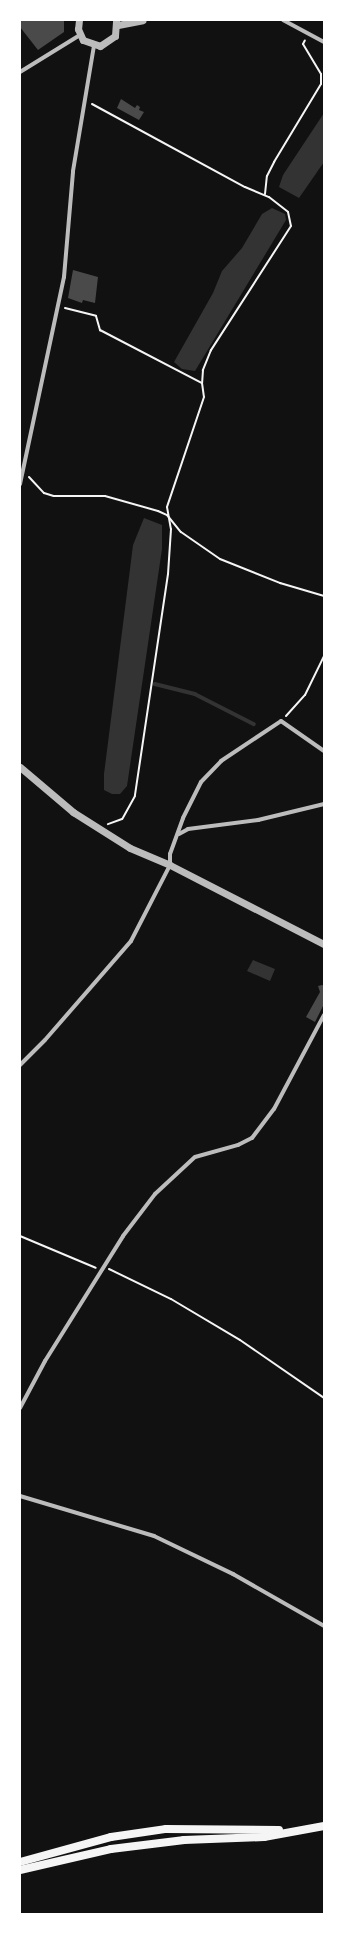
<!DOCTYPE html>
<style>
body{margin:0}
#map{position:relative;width:344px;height:1934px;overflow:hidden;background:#111;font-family:Mulish,sans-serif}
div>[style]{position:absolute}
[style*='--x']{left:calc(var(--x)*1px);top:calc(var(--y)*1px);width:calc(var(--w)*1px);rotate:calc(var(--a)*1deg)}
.water>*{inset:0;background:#333}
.stream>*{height:3.5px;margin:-1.75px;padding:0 1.75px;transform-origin:1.75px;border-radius:1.75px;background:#333}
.building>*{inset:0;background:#4a4a4a}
.path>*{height:2px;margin:-1px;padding:0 1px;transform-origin:1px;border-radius:1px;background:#f5f5f5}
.minor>*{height:4px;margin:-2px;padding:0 2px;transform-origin:2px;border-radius:2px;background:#bcbcbc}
.tertiary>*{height:7px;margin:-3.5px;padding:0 3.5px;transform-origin:3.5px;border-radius:3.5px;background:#bcbcbc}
.secondary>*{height:8px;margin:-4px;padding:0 4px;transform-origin:4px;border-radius:4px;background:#f5f5f5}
span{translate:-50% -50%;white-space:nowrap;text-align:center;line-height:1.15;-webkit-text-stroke:3px #fff;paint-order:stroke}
.frame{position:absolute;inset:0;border:21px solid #fff;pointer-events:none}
</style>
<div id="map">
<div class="water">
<i style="clip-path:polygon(324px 113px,324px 162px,299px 198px,279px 187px,283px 175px)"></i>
<i style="clip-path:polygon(272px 208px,285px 214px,286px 220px,195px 371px,182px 369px,174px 362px,213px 293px,222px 271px,242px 248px,262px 214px)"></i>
<i style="clip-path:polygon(144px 518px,162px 525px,162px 549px,127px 786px,120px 794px,112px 794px,104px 790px,104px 774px,131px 561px,133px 545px)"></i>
<i style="clip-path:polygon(253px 960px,275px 969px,270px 981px,247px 971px)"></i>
</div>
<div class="stream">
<i style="--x:155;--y:684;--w:41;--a:14"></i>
<i style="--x:195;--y:694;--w:66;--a:27"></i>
</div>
<div class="building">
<i style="clip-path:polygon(20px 20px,64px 20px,64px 32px,38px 50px,20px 27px)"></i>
<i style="clip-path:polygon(121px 99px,135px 108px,137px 105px,140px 107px,139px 110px,144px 112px,139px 120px,117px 108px)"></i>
<i style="clip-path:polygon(73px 270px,98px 277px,95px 303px,83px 300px,82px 303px,68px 298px)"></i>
<i style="clip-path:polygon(322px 985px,324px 986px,324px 1004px,315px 1022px,306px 1017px,320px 992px,318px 986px)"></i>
</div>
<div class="path">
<i style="--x:92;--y:104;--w:174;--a:28.5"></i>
<i style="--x:245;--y:187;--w:26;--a:23"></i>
<i style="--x:269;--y:197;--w:24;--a:38"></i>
<i style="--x:288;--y:212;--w:14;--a:78"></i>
<i style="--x:291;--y:226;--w:148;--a:122.8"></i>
<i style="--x:211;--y:350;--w:22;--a:112"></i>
<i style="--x:203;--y:370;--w:13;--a:94"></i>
<i style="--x:202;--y:383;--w:14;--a:82"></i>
<i style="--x:204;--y:397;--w:116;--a:108.6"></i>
<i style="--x:167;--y:507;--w:22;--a:80"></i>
<i style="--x:171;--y:529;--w:45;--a:93.8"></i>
<i style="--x:168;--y:574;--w:224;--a:98.5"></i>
<i style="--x:135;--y:796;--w:26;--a:119"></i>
<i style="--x:122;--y:819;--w:15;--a:160"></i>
<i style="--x:265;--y:194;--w:18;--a:-84"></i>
<i style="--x:267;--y:176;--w:16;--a:-63"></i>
<i style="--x:274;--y:162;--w:91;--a:-58.9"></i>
<i style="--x:321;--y:84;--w:10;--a:-90"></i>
<i style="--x:321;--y:74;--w:35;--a:-121"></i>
<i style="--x:303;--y:44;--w:4;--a:-63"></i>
<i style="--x:65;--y:308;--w:32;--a:14"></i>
<i style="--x:96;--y:316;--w:15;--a:74"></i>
<i style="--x:100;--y:330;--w:115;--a:27.5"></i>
<i style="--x:29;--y:477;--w:22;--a:47"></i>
<i style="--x:44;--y:493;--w:10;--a:17"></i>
<i style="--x:54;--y:496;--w:51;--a:0"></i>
<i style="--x:105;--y:496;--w:55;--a:15.8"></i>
<i style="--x:158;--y:511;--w:10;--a:24"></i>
<i style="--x:167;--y:515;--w:22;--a:51"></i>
<i style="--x:181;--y:532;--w:47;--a:34.7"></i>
<i style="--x:220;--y:559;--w:65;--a:21.8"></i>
<i style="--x:280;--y:583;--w:46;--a:16.5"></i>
<i style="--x:286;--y:716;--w:28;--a:-48"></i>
<i style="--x:305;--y:695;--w:43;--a:-64"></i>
<i style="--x:20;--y:1236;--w:82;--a:22.8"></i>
<i style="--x:109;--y:1269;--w:69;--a:25.8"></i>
<i style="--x:171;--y:1299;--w:80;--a:30.7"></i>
<i style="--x:240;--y:1340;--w:102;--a:34.6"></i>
</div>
<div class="minor">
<i style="--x:283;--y:20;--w:47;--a:28.2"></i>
<i style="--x:20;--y:72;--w:70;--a:-31.7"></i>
<i style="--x:20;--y:484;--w:212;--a:-78"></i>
<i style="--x:64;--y:277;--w:106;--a:-85.1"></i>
<i style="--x:73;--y:171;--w:127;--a:-80.5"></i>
<i style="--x:179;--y:834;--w:10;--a:-29"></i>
<i style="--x:188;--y:829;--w:71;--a:-7.3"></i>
<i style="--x:258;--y:820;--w:68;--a:-13.6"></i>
<i style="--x:20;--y:1065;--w:35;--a:-45"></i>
<i style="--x:45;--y:1040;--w:131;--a:-49"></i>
<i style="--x:131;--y:941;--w:85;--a:-62.8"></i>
<i style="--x:170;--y:865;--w:11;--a:-90"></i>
<i style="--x:170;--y:854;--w:38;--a:-70"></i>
<i style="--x:183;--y:818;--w:40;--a:-63.4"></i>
<i style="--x:201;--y:782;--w:29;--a:-46"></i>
<i style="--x:221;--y:761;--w:72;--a:-33.7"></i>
<i style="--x:281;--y:721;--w:52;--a:34.9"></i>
<i style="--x:20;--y:1408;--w:53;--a:-62"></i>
<i style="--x:45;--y:1361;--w:147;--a:-58"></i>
<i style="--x:123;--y:1236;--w:53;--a:-52.7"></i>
<i style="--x:155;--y:1194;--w:54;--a:-42.8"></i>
<i style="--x:195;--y:1157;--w:45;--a:-15.6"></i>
<i style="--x:238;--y:1145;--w:16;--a:-27"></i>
<i style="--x:252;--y:1138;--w:36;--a:-53"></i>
<i style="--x:274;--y:1109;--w:106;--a:-62"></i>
<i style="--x:20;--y:1496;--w:140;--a:16.6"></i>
<i style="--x:154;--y:1536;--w:88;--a:25.7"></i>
<i style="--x:233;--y:1574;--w:105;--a:29.7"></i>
</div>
<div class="tertiary">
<i style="--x:79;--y:20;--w:9;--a:96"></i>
<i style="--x:78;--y:29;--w:12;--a:66"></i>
<i style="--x:83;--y:40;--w:18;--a:19"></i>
<i style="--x:100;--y:46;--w:18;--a:-34"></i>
<i style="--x:115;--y:36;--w:16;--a:-86"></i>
<i style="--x:118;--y:25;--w:25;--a:-11"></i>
<i style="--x:20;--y:767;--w:70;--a:40.3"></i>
<i style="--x:73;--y:812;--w:67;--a:32.3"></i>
<i style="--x:130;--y:848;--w:43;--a:23"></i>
<i style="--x:170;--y:865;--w:173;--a:27.2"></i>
</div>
<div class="secondary">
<i style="--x:20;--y:1862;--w:94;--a:-15.4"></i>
<i style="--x:111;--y:1837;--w:56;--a:-8.3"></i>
<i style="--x:166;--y:1829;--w:113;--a:0.5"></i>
<i style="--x:20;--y:1870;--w:93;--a:-13"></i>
<i style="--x:111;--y:1849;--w:74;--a:-7"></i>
<i style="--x:184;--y:1840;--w:80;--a:-2.1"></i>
<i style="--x:264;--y:1837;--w:61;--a:-10.4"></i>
</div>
<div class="frame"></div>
</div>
